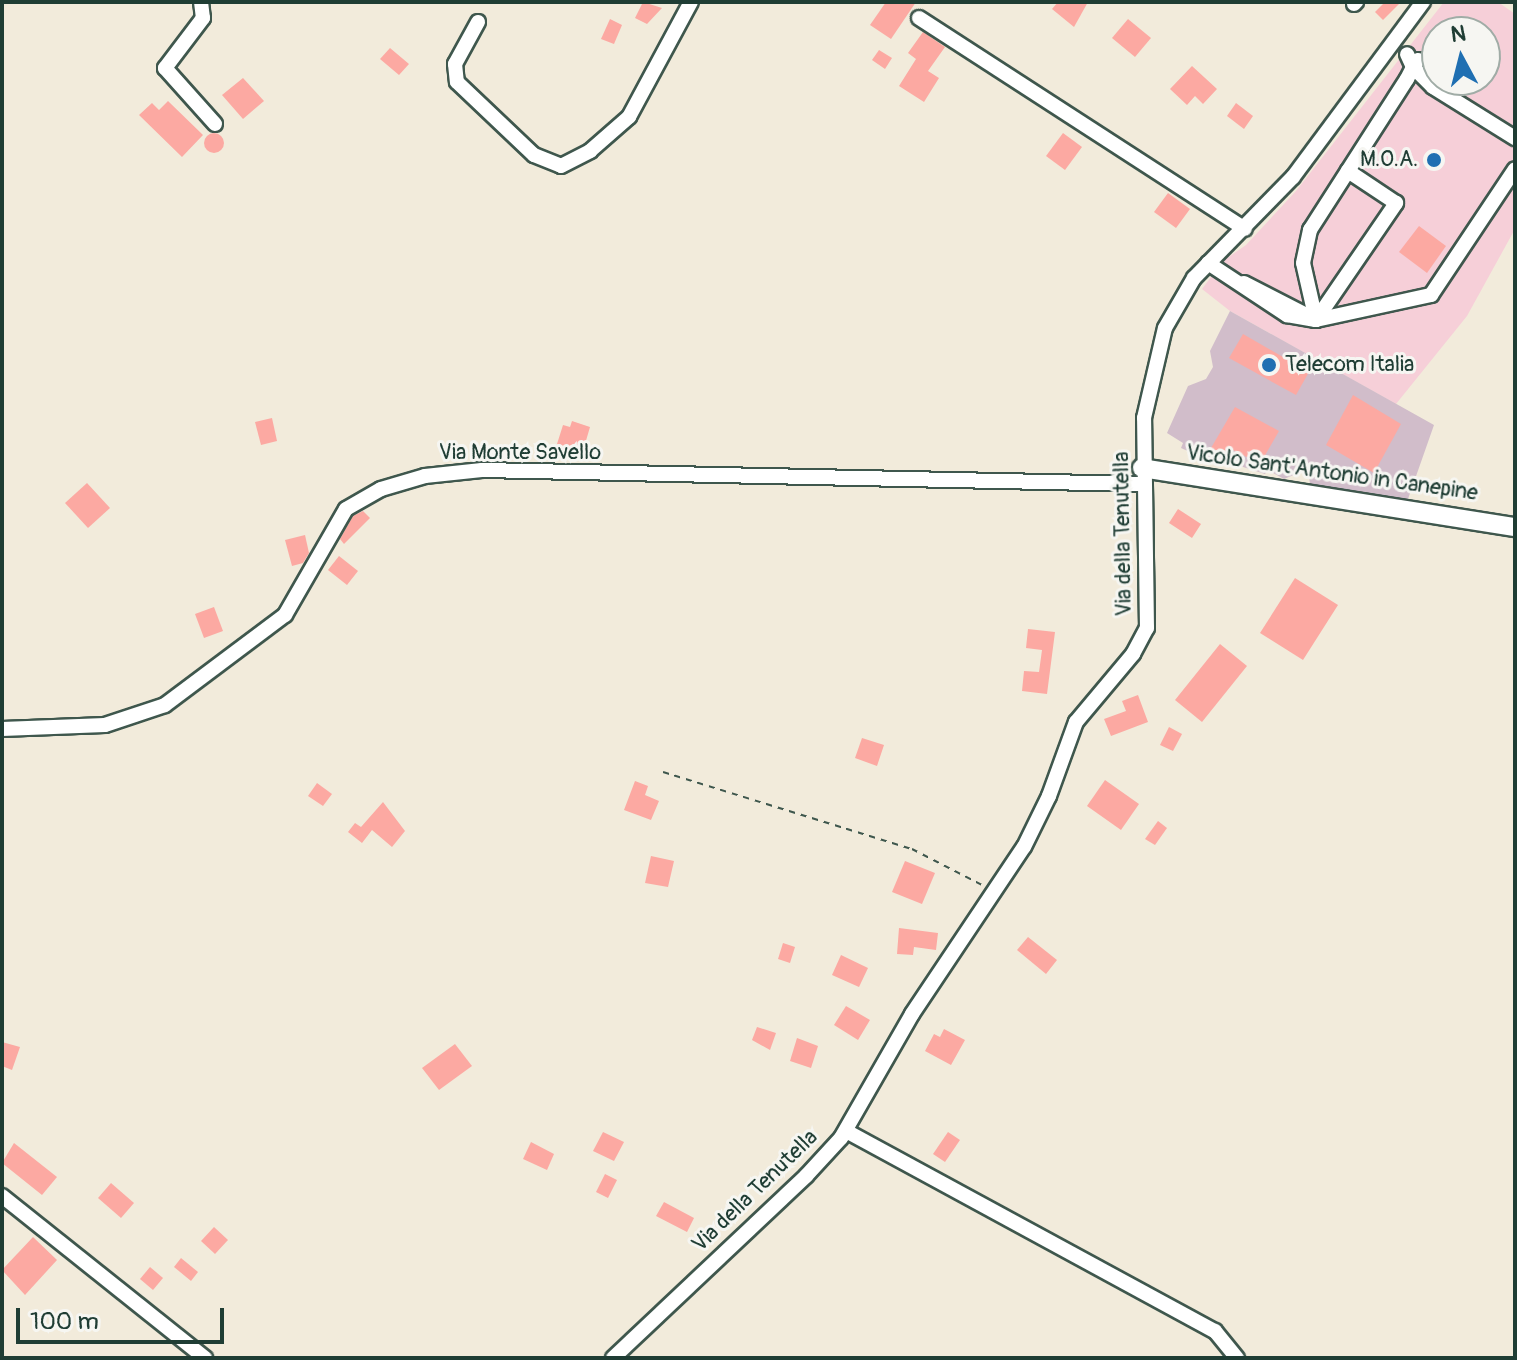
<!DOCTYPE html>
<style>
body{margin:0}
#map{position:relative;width:1517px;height:1360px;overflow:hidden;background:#f2ebdb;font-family:Pangolin,sans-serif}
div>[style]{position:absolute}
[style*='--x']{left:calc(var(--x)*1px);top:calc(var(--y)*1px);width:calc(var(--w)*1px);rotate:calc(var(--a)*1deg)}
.built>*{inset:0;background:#f6cfd8}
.industrial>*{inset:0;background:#d1bdca}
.building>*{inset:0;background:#fca9a2}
.round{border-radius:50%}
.path>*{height:2px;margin-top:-1px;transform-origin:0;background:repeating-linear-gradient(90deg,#3f574d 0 6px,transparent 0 12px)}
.roads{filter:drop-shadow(2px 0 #3f574d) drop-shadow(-2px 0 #3f574d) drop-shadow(0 2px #3f574d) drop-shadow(0 -2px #3f574d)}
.minor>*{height:14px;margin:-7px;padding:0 7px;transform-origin:7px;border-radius:7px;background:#fff}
.major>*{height:18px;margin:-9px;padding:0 9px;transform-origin:9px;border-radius:9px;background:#fff}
.dots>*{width:22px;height:22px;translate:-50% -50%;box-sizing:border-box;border:4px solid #f6f6f2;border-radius:50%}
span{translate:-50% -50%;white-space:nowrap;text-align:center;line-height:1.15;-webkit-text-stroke:6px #f6f6f2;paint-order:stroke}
.poi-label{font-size:22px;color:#1f3d34}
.right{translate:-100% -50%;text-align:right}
.left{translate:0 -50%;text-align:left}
.street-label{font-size:22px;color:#1f3d34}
.frame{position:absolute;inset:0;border:4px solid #1f3d34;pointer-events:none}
.north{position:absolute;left:1421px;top:16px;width:80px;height:80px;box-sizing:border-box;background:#f6f6f2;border:2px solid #a0aca6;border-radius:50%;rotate:353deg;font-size:22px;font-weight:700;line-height:32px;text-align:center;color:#1f3d34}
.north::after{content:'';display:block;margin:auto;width:28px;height:36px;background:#1f6fb2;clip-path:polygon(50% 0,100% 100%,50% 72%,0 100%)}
.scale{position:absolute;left:16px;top:1308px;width:208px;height:36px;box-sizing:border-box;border:4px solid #1f3d34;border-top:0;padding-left:10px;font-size:24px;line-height:28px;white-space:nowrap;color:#1f3d34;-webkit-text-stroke:6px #f6f6f2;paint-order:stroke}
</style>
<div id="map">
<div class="built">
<i style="clip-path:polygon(evenodd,1444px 2px,1498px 2px,1515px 14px,1515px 229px,1467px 316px,1396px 404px,1230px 311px,1202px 289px,1223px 261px,1246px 245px,1296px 191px,1444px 2px,1437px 32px,1485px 32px,1485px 80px,1437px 80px,1437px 32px)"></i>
</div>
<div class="industrial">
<i style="clip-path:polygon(1230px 311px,1434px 425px,1408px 499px,1310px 484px,1308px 469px,1284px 479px,1268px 470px,1265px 474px,1215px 458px,1212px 462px,1181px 448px,1183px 443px,1167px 433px,1188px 386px,1206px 379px,1213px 367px,1210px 351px)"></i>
</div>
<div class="building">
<i style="clip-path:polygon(643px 2px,662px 8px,647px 24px,635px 18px)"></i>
<i style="clip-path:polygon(886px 2px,916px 2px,891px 39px,870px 25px)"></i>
<i style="clip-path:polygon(1058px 2px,1088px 2px,1074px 27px,1052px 9px)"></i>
<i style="clip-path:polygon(1385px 2px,1401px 2px,1383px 20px,1375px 12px)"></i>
<i style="clip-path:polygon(610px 19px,622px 25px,614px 44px,601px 39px)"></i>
<i style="clip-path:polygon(1128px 19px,1151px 38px,1135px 57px,1112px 38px)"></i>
<i style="clip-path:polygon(923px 32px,945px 47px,928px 71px,939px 78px,924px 102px,899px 86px,916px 59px,908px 53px)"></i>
<i style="clip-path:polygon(390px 48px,409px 64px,399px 75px,380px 59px)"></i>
<i style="clip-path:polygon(879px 50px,892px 58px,885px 69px,872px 60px)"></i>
<i style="clip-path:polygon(1192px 66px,1217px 89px,1203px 104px,1195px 96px,1187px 105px,1170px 89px)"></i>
<i style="clip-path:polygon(243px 78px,264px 101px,243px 119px,222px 95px)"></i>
<i style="clip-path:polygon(168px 101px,203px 135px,182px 157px,139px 115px,152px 103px,159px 110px)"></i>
<i style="clip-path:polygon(1236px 103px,1253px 116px,1244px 129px,1227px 116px)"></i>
<i style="clip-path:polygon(1063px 133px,1082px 147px,1065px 170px,1046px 156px)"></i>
<i class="round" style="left:204px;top:133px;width:20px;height:20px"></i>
<i style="clip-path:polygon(1168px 193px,1190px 209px,1176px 228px,1154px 212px)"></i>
<i style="clip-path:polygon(1419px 226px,1446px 246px,1427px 273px,1399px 252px)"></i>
<i style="clip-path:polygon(1243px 334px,1309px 372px,1296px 395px,1229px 358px)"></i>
<i style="clip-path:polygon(1353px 395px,1401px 424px,1374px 473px,1326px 445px)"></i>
<i style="clip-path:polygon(1235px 407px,1279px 431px,1260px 464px,1233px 450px,1229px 457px,1211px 448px)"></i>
<i style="clip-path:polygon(272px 418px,277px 441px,261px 445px,255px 422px)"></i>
<i style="clip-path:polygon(572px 421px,590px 427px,583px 451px,557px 444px,563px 425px,570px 427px)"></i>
<i style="clip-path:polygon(87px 483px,110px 508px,88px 528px,65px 503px)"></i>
<i style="clip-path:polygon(1178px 509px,1201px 524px,1192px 538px,1169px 523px)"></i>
<i style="clip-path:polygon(363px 511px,370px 518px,344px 544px,340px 539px,353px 516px)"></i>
<i style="clip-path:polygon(305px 535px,309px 553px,303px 563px,292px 566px,285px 540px)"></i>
<i style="clip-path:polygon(339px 556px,358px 571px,347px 585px,328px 570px)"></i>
<i style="clip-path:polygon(1295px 578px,1338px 605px,1303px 660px,1260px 633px)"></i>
<i style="clip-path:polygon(214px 607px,223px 631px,204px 638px,195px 614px)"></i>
<i style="clip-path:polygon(1028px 629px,1055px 632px,1047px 694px,1022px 691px,1024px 671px,1039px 672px,1042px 650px,1026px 648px)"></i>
<i style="clip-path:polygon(1220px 644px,1247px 666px,1202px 722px,1175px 700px)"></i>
<i style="clip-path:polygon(1138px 695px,1148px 722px,1111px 736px,1104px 719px,1126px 711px,1122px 701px)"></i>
<i style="clip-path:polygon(1169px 727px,1182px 734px,1173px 751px,1160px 745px)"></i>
<i style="clip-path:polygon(862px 738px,884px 745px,877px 766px,855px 758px)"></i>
<i style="clip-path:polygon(1105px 780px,1139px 804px,1121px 830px,1087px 806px)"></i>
<i style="clip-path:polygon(635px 781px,648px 786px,645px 795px,659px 801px,651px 820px,624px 810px)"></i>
<i style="clip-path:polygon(317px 783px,332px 794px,323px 806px,308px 796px)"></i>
<i style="clip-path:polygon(383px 802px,405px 831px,392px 847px,372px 830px,362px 843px,348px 832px,355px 823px,361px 827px)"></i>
<i style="clip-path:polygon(1158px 821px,1167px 828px,1155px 845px,1145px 839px)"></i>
<i style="clip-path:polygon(651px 856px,674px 861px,668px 887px,645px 883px)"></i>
<i style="clip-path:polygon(905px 861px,935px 873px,922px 904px,892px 892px)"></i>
<i style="clip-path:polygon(899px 928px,938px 933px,936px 950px,914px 947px,913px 955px,897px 954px)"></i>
<i style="clip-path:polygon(1028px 937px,1057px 960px,1046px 974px,1017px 950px)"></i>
<i style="clip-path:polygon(783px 943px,795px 947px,790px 963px,778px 959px)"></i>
<i style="clip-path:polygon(841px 955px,868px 968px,859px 987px,832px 975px)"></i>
<i style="clip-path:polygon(846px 1006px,870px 1020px,858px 1040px,834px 1025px)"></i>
<i style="clip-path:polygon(757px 1027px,776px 1033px,770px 1050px,752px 1040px)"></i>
<i style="clip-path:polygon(944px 1029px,965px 1040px,951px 1065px,925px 1051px,934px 1034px,940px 1037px)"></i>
<i style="clip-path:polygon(797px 1038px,818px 1046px,811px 1068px,790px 1061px)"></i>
<i style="clip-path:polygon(2px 1042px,20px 1047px,12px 1070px,2px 1066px)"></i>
<i style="clip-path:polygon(455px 1044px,472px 1066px,439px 1090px,422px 1068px)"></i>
<i style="clip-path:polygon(603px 1132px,624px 1142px,614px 1161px,593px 1151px)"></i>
<i style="clip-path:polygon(948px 1132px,960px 1140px,945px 1162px,933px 1154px)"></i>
<i style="clip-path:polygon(531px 1142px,554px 1154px,547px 1170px,523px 1159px)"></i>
<i style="clip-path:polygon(14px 1143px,57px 1177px,42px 1195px,2px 1163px)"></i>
<i style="clip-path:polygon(605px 1174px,617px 1180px,608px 1198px,596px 1192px)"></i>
<i style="clip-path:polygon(111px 1183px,134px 1203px,121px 1218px,98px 1198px)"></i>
<i style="clip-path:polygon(664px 1202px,694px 1218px,687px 1232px,656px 1216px)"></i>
<i style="clip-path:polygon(214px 1227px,228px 1240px,215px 1254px,201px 1241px)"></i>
<i style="clip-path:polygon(33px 1237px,57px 1260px,25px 1295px,2px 1270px)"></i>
<i style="clip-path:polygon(181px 1258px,198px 1272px,191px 1281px,174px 1267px)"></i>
<i style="clip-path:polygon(150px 1267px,163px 1278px,153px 1290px,140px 1279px)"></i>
</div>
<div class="path">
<i style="--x:663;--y:772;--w:261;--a:17.2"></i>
<i style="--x:912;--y:849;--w:79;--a:27.2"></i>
</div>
<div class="roads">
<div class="minor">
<i style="--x:201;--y:2;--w:16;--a:83"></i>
<i style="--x:203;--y:18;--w:63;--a:127.2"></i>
<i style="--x:165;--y:68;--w:75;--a:48.2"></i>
<i style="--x:1354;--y:4;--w:3;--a:-45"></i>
<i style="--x:919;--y:18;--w:388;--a:32.9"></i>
<i style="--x:478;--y:22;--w:48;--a:118.7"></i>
<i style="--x:455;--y:64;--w:18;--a:84"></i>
<i style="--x:457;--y:82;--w:106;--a:43.5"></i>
<i style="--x:534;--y:155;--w:29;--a:22"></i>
<i style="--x:561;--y:166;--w:33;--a:-27"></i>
<i style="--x:590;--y:151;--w:52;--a:-41.1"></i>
<i style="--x:629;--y:117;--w:131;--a:-61.7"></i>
<i style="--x:1418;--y:60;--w:9;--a:126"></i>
<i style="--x:1413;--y:67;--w:28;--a:45"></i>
<i style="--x:1433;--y:87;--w:97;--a:31.9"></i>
<i style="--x:1208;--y:263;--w:95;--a:33.4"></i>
<i style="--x:1287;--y:315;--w:29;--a:10"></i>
<i style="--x:1316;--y:320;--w:81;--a:-152.8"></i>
<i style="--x:1316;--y:320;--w:58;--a:-102.8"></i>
<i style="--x:1303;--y:263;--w:34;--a:-78"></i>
<i style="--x:1310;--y:230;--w:179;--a:-57.3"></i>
<i style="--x:1407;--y:79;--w:13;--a:-63"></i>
<i style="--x:1413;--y:67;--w:14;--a:-115"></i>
<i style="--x:1316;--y:320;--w:118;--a:-12.3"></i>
<i style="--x:1431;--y:295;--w:151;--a:-56.3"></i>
<i style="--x:1316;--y:320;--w:142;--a:-55.6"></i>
<i style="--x:1396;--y:203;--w:58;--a:-146.3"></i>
<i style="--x:2;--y:729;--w:103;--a:-2.2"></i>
<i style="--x:105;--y:725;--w:63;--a:-18.4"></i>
<i style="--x:165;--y:705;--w:150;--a:-36.9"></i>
<i style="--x:285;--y:615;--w:122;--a:-60.1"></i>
<i style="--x:346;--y:509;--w:40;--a:-29.7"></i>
<i style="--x:381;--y:489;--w:46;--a:-16.5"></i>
<i style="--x:425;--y:476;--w:57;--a:-6"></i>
<i style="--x:482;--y:470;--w:660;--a:1.22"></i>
<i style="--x:846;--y:1131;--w:420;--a:28.5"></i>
<i style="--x:1215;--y:1331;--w:35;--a:51"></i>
<i style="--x:2;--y:1196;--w:260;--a:38.6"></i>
<i style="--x:613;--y:1358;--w:265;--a:-43.3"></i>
<i style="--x:806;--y:1176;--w:52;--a:-47.4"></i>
<i style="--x:841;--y:1138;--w:143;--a:-60.2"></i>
<i style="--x:912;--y:1014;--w:201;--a:-56.2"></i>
<i style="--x:1024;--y:847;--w:57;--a:-63.9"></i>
<i style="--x:1049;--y:796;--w:79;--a:-70"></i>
<i style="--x:1076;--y:722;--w:89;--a:-50"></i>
<i style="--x:1133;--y:654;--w:30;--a:-62"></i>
<i style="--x:1147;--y:628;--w:210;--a:-90.8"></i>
<i style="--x:1144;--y:418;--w:92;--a:-76.9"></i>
<i style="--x:1165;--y:328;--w:58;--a:-59.9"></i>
<i style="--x:1194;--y:278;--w:141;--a:-45.6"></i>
<i style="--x:1293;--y:177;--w:218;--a:-53.4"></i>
</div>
<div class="major">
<i style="--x:1142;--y:468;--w:378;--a:9"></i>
</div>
</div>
<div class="dots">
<i style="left:1434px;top:160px;background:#1f6fb2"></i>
<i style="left:1269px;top:365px;background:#1f6fb2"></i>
</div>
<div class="poi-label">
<span class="right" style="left:1418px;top:160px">M.O.A.</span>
<span class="left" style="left:1285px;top:365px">Telecom Italia</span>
</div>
<div class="street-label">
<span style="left:520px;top:453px">Via Monte Savello</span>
<span style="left:1332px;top:473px;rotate:8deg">Vicolo Sant'Antonio in Canepine</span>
<span style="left:1123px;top:534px;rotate:-91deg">Via della Tenutella</span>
<span style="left:755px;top:1191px;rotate:-44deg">Via della Tenutella</span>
</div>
<div class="frame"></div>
<div class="north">N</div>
<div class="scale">100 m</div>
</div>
